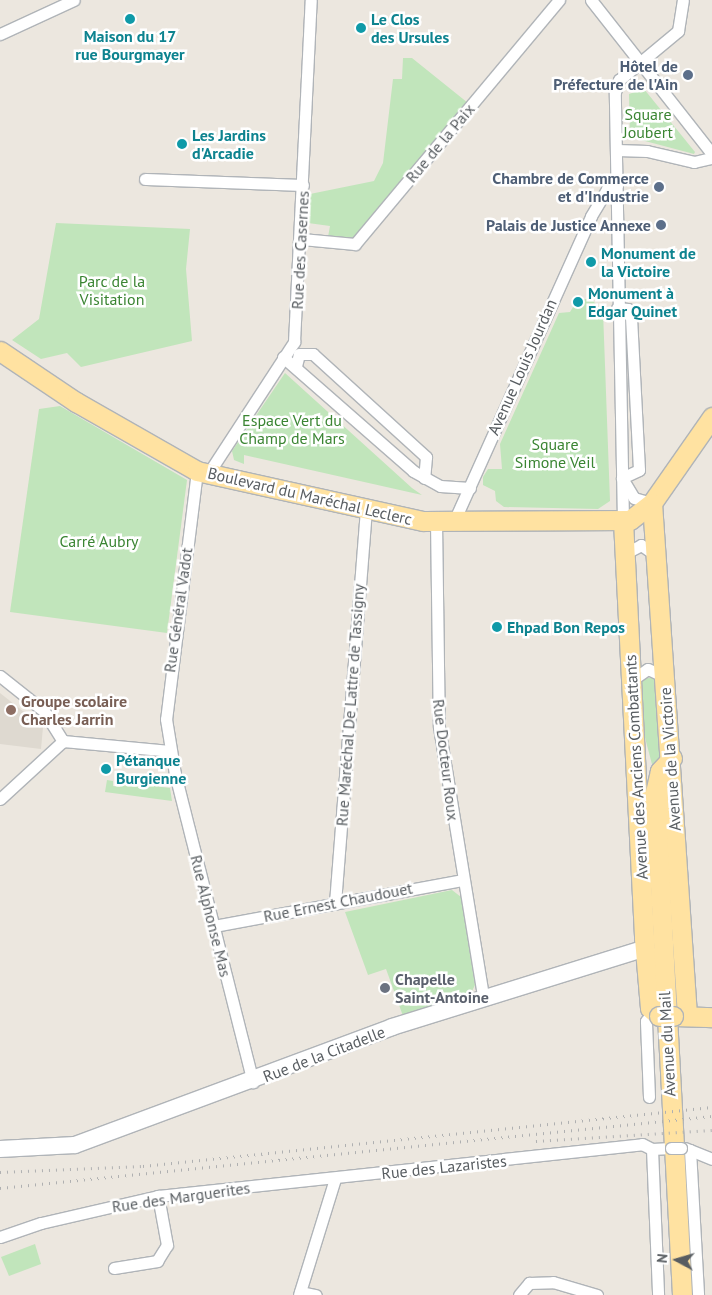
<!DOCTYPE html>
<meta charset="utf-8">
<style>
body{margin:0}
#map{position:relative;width:712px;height:1295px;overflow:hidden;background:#ece7df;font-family:"PT Sans",sans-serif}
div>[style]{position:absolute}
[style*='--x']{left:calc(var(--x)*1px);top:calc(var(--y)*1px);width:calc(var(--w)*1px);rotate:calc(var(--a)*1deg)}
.education>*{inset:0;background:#ded9d0}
.green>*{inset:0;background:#c1e5bb}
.roads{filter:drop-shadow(1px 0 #b0b4b8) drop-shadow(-1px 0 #b0b4b8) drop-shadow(0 1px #b0b4b8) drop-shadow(0 -1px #b0b4b8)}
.street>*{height:11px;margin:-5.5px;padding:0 5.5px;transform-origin:5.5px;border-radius:5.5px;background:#fff}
.secondary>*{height:16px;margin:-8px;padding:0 8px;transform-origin:8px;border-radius:8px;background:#fff}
.primary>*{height:19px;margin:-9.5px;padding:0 9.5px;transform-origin:9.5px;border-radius:9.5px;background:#ffe2a1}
.rail>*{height:3px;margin-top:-1.5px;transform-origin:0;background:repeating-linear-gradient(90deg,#afb0b1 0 1px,transparent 0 7px)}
.bridges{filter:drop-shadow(1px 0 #b0b4b8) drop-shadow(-1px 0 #b0b4b8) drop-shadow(0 1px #b0b4b8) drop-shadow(0 -1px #b0b4b8)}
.street-bridge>*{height:11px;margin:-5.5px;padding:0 5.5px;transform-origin:5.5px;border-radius:5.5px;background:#fff}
.primary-bridge>*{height:19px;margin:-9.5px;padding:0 9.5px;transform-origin:9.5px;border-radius:9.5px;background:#ffe2a1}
.dots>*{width:14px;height:14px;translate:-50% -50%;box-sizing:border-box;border:2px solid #fff;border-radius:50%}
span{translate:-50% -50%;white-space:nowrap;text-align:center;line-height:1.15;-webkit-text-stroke:5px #fff;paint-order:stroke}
.culture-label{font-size:16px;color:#0d838f;font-weight:700}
.left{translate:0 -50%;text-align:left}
.service-label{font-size:16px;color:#4e5e75;font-weight:700}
.right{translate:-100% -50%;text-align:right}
.park-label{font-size:16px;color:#3b8533}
.street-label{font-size:16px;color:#585d61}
.education-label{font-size:16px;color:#785e54;font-weight:700}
.worship-label{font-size:16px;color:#5b616d;font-weight:700}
.north{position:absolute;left:652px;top:1235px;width:50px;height:50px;-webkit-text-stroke:4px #fff;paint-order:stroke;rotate:276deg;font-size:14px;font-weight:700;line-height:20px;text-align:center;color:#585d61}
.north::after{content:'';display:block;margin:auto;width:18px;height:22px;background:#585d61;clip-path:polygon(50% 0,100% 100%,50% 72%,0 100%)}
</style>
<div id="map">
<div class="education">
<i style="clip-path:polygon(0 693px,43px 727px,41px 749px,0 744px)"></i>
</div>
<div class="green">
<i style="clip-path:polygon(403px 58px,412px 58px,468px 103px,362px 232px,348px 240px,328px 237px,330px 226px,308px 223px,310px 194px,374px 181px,383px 163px,393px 79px,402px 79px)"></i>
<i style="clip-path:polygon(644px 89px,695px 152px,694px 154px,630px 137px,629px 94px)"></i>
<i style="clip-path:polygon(56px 223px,190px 229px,186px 269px,192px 341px,81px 367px,67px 353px,41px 359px,12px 340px,39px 319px)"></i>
<i style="clip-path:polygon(578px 299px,591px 299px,603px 311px,610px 501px,598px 509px,504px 507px,496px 501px,495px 491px,483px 485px,483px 477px,488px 469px,502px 469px,500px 444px,559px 313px,570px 312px)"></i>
<i style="clip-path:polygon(285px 373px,412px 488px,422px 495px,244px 455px,244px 464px,234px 460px,232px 451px)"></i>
<i style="clip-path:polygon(60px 406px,187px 480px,167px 633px,10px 612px,39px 409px)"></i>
<i style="clip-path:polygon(645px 678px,654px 678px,658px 736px,664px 750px,654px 772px,643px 730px,640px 684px)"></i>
<i style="clip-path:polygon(107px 780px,113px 781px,113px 786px,120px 787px,121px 782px,170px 788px,172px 801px,105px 792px)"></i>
<i style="clip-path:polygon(452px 890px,461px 897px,475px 985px,472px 991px,403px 1016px,386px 969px,368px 975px,345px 912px)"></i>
<i style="clip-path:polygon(35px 1244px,41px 1264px,9px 1276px,1px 1257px)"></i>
</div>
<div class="roads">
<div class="street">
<i style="--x:591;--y:0;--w:196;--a:51.8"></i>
<i style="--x:0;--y:34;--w:81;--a:-24.7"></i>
<i style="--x:617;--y:150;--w:30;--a:2"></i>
<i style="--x:647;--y:151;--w:48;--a:13.2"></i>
<i style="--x:694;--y:162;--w:18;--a:-13"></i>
<i style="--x:145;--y:179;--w:158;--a:2.2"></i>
<i style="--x:302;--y:239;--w:53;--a:5.4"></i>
<i style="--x:355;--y:244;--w:318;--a:-50.1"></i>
<i style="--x:617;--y:308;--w:11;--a:5"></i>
<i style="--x:628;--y:309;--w:9;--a:69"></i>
<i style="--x:631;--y:317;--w:153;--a:87"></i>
<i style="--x:639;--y:470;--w:19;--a:155"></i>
<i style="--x:622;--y:478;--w:23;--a:59"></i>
<i style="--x:634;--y:498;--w:19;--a:16"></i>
<i style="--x:283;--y:357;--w:173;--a:41.2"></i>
<i style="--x:413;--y:471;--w:31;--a:29"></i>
<i style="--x:440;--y:486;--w:30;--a:4"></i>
<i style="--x:296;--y:366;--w:12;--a:-76"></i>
<i style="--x:299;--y:354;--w:14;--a:0"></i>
<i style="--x:313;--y:354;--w:153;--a:42.3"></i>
<i style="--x:426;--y:457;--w:21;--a:95"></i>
<i style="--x:197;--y:471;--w:250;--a:97.1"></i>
<i style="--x:166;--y:719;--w:56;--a:80.7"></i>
<i style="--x:175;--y:774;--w:318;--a:75.8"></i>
<i style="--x:208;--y:474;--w:158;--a:-56.9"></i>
<i style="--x:294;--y:342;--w:342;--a:-87.2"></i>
<i style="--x:455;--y:519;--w:332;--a:-65.8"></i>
<i style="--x:591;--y:216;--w:31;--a:-59"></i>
<i style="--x:607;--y:189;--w:11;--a:-22"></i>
<i style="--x:436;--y:521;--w:206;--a:89.2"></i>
<i style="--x:439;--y:727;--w:274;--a:80.7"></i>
<i style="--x:623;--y:521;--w:429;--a:-91.1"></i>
<i style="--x:615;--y:92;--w:13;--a:-72"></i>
<i style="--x:619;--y:80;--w:77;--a:-39.7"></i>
<i style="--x:678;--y:31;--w:31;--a:-81"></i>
<i style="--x:626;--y:553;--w:17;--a:-28"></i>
<i style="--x:641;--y:545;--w:18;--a:34"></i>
<i style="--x:0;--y:676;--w:56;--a:38.5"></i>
<i style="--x:44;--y:711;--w:36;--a:58"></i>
<i style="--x:632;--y:680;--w:19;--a:-35"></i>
<i style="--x:648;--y:669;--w:19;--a:25"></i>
<i style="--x:63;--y:741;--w:107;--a:5.3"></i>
<i style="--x:0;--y:799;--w:86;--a:-42.6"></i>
<i style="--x:335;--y:903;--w:397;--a:-85.5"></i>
<i style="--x:214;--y:926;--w:252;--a:-10.5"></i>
<i style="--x:649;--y:1097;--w:76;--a:-92.3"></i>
<i style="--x:646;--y:1021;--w:10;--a:-53"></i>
<i style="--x:685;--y:1148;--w:29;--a:22"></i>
<i style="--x:652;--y:1149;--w:146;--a:87.6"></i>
<i style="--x:690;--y:1150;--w:145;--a:86.8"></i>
<i style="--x:0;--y:1237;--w:43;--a:-18.9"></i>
<i style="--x:41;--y:1223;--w:120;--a:-13"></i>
<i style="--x:158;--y:1196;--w:487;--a:-6.1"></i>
<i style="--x:642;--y:1144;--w:11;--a:27"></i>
<i style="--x:652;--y:1149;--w:19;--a:-3"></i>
<i style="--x:114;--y:1268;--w:44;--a:-9.2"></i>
<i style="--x:157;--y:1261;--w:19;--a:-58"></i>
<i style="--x:167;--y:1245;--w:50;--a:-100.4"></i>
<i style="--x:300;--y:1292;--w:16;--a:11"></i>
<i style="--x:299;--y:1295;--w:121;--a:-72.8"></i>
<i style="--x:519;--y:1295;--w:16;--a:-50"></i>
<i style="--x:529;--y:1283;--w:24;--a:-2"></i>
<i style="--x:553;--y:1282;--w:46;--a:16.5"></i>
</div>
<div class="secondary">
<i style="--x:0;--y:1149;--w:75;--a:-3.1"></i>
<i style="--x:75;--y:1145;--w:338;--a:-20.4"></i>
<i style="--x:392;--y:1027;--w:266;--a:-17.3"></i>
</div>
<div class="primary">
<i style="--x:0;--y:351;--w:92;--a:33.9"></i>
<i style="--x:76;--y:402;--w:139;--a:29.7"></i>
<i style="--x:197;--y:471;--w:231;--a:12.5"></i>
<i style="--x:423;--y:521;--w:207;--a:-0.3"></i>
<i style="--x:630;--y:520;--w:28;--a:-38"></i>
<i style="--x:652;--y:503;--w:105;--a:-55.1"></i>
<i style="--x:652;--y:503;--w:513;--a:86.09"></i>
<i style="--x:623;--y:521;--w:418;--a:87.1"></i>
<i style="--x:644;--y:938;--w:70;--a:85.1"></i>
<i style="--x:650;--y:1008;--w:12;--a:42"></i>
<i style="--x:672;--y:758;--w:18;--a:133"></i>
<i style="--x:660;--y:771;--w:23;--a:103"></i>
<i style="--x:655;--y:793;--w:503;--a:86.92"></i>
<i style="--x:676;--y:1016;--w:36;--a:2"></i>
</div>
</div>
<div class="rail">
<i style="--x:536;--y:1141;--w:176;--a:-3.6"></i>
<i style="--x:0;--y:1172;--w:143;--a:-2.4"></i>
<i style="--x:143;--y:1166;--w:572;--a:-5.92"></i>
<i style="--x:0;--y:1188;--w:716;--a:-5.77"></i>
</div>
<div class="bridges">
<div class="street-bridge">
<i style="--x:671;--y:1148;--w:10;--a:0"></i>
</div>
<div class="primary-bridge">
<i style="--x:659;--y:1016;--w:14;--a:0"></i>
</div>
</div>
<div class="dots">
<i style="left:130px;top:19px;background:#0f9aa8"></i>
<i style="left:361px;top:28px;background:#0f9aa8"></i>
<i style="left:688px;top:75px;background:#5c6f8a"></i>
<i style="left:182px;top:144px;background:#0f9aa8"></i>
<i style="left:659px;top:187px;background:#5c6f8a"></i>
<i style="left:661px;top:225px;background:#5c6f8a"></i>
<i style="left:591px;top:262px;background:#0f9aa8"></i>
<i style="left:578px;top:302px;background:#0f9aa8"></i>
<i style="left:497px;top:627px;background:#0f9aa8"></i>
<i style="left:11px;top:710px;background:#8d6e63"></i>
<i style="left:106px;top:769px;background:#0f9aa8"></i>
<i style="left:385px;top:988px;background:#6b7280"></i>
</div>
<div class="culture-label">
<span class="left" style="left:371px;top:28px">Le Clos<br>des Ursules</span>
<span style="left:130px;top:45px">Maison du 17<br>rue Bourgmayer</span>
<span class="left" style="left:192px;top:144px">Les Jardins<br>d'Arcadie</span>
<span class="left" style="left:601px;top:262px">Monument de<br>la Victoire</span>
<span class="left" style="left:588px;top:302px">Monument à<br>Edgar Quinet</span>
<span class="left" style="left:507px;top:627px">Ehpad Bon Repos</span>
<span class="left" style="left:116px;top:769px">Pétanque<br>Burgienne</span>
</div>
<div class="service-label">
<span class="right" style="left:678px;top:75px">Hôtel de<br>Préfecture de l'Ain</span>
<span class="right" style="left:649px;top:187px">Chambre de Commerce<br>et d'Industrie</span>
<span class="right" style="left:651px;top:225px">Palais de Justice Annexe</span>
</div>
<div class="park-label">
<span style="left:648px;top:123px">Square<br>Joubert</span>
<span style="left:112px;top:290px">Parc de la<br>Visitation</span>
<span style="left:292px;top:429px">Espace Vert du<br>Champ de Mars</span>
<span style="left:555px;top:453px">Square<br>Simone Veil</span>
<span style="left:99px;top:541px">Carré Aubry</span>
</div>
<div class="street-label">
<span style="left:440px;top:143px;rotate:-50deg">Rue de la Paix</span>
<span style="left:300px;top:250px;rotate:-87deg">Rue des Casernes</span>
<span style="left:522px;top:367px;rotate:-66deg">Avenue Louis Jourdan</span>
<span style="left:310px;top:496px;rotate:13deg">Boulevard du Maréchal Leclerc</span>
<span style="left:178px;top:610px;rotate:-82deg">Rue Général Vadot</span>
<span style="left:350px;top:705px;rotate:-86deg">Rue Maréchal De Lattre de Tassigny</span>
<span style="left:670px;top:759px;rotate:-94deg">Avenue de la Victoire</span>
<span style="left:446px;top:760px;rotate:83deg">Rue Docteur Roux</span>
<span style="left:636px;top:767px;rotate:-93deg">Avenue des Anciens Combattants</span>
<span style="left:338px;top:902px;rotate:-11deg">Rue Ernest Chaudouet</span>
<span style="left:211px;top:916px;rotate:76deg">Rue Alphonse Mas</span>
<span style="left:667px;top:1044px;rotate:-93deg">Avenue du Mail</span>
<span style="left:324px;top:1054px;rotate:-21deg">Rue de la Citadelle</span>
<span style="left:444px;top:1167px;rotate:-6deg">Rue des Lazaristes</span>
<span style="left:181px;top:1197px;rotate:-8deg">Rue des Marguerites</span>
</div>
<div class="education-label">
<span class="left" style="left:21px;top:710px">Groupe scolaire<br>Charles Jarrin</span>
</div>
<div class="worship-label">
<span class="left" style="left:395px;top:988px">Chapelle<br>Saint-Antoine</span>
</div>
<div class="north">N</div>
</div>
